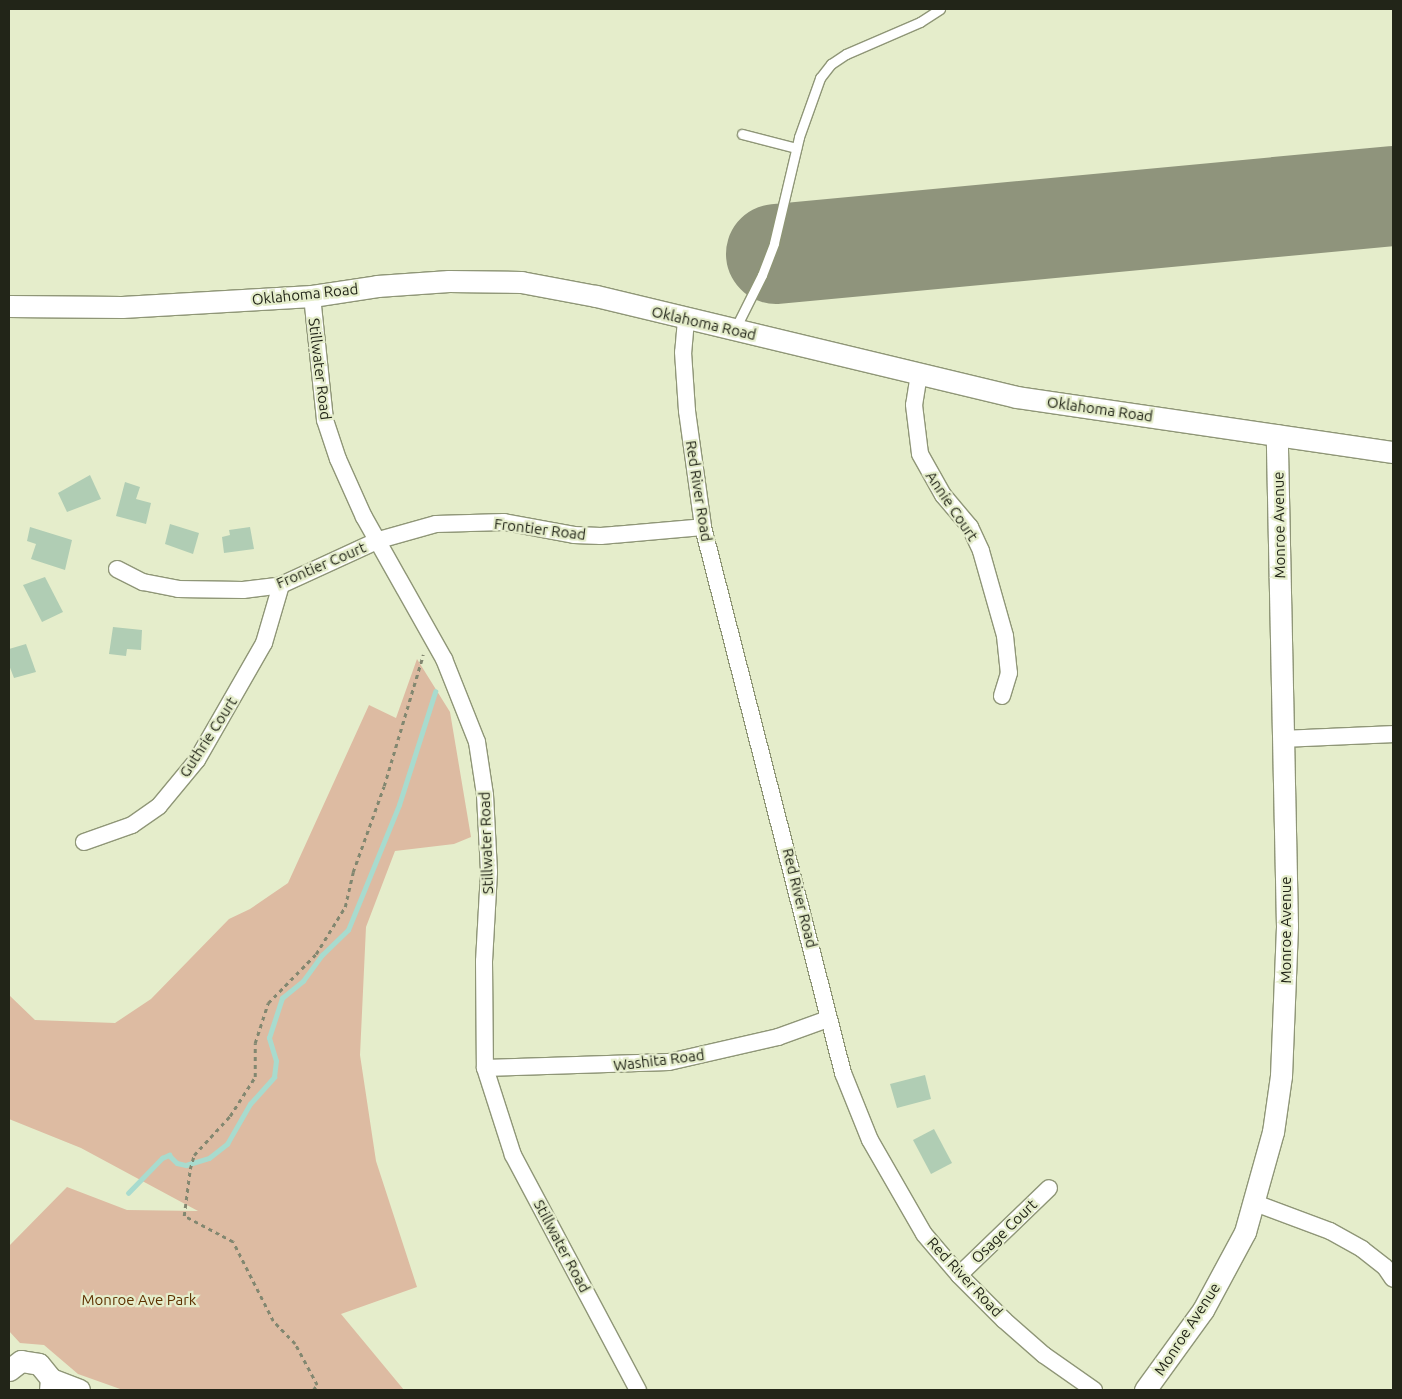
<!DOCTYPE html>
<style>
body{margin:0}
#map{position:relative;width:1402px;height:1399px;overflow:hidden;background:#e5edcb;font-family:Ubuntu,sans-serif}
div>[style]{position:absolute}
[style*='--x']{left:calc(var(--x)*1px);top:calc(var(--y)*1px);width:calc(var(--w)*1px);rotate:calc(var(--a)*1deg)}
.built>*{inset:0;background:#dce6bc}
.green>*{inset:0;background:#ddbba2}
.stream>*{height:4.5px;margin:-2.25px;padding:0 2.25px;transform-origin:2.25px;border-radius:2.25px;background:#a8dbce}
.runway>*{height:100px;margin:-50px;padding:0 50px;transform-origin:50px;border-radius:50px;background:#8f947c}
.building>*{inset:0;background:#b0cdb4}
.path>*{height:2.5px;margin-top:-1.25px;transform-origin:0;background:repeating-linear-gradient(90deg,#828770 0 4px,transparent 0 8px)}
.roads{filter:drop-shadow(1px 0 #8f9677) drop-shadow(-1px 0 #8f9677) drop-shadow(0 1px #8f9677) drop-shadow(0 -1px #8f9677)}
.service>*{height:9px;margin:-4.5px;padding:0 4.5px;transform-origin:4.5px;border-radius:4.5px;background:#fff}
.minor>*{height:16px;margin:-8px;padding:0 8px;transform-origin:8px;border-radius:8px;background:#fff}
.tertiary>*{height:21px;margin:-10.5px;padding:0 10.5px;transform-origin:10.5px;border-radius:10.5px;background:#fff}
span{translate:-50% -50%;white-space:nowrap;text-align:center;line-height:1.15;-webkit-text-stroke:4.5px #e5edcb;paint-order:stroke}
.street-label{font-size:15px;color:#222518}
.park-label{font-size:15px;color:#5d3100}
.frame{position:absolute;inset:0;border:10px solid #222518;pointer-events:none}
</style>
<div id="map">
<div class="built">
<i style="clip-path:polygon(1393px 182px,1393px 208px,771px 264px,781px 239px)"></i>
</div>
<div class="green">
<i style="clip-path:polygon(417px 659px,450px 712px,471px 837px,454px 844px,395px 851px,366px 927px,360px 1055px,376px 1161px,417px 1287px,341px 1314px,404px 1390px,123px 1390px,78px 1374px,44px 1345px,20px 1343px,9px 1331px,9px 1246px,67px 1187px,127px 1210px,198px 1211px,81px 1148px,9px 1119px,9px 995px,35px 1020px,115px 1023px,151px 999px,229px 919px,250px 909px,288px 883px,369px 705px,396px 718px)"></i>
</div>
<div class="stream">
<i style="--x:128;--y:1193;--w:49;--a:-45.8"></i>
<i style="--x:162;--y:1158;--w:8;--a:-23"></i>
<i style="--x:169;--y:1155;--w:11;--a:45"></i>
<i style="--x:177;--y:1163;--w:9;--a:13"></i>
<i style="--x:186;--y:1165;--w:24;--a:-17"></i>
<i style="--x:209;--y:1158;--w:23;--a:-38"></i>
<i style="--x:227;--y:1144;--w:46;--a:-60.1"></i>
<i style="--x:250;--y:1104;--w:36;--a:-48"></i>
<i style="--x:274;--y:1077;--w:16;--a:-83"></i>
<i style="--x:276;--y:1061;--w:24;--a:-107"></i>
<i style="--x:269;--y:1038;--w:42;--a:-72"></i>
<i style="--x:282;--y:998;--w:27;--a:-39"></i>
<i style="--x:303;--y:981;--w:32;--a:-54"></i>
<i style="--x:322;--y:955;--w:36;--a:-44"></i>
<i style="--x:348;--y:930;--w:135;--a:-67.8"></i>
<i style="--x:399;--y:805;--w:119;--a:-72.3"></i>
</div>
<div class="runway">
<i style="--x:776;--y:254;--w:620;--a:-5.37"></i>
</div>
<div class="building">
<i style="clip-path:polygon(90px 475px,101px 499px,67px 512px,58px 493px)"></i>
<i style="clip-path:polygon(125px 482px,140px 487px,136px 499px,151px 503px,146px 524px,116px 516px)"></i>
<i style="clip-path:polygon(170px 524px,199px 533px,193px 554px,165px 544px)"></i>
<i style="clip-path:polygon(30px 527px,72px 540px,65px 570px,31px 559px,36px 544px,27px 541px)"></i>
<i style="clip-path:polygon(250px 527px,254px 549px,224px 553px,222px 537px,230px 535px,229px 530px)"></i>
<i style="clip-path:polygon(45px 577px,63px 612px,42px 622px,23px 585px)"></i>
<i style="clip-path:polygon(113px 627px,142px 630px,141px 650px,127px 649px,126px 656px,109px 654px)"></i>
<i style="clip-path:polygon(26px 644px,36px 672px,14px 678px,9px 665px,9px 649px)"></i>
<i style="clip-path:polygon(925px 1075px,931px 1099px,897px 1108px,890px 1084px)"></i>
<i style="clip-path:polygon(934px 1129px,952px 1163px,931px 1174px,913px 1140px)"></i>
</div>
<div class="path">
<i style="--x:313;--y:1390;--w:6;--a:-51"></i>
<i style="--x:317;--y:1385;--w:47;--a:-118.2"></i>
<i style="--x:295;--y:1344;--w:32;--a:-134"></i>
<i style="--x:273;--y:1321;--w:89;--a:-116.9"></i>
<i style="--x:233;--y:1242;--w:55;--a:-152"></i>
<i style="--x:184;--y:1216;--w:47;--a:-82.7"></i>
<i style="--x:190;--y:1169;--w:15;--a:-74"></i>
<i style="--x:194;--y:1155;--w:53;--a:-47.3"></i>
<i style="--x:230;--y:1116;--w:46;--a:-57.3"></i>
<i style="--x:255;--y:1077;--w:34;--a:-90"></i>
<i style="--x:255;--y:1043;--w:42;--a:-72"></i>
<i style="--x:268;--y:1003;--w:69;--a:-45.6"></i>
<i style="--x:316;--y:954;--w:55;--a:-58.3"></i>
<i style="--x:345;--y:907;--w:36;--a:-77"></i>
<i style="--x:353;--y:872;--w:91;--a:-70.2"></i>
<i style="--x:384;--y:786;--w:137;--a:-73.4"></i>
</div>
<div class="roads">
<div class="service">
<i style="--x:742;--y:134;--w:56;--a:14.5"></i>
<i style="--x:735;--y:329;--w:60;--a:-63.4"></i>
<i style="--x:762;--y:275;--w:34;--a:-69"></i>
<i style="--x:774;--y:243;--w:109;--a:-76.7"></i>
<i style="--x:799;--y:137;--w:63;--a:-70.4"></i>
<i style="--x:820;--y:78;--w:18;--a:-52"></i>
<i style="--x:831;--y:64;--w:18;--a:-34"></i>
<i style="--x:846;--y:54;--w:81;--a:-23.4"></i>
<i style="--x:920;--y:22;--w:24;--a:-33"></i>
</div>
<div class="minor">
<i style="--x:312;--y:296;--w:125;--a:84"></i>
<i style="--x:325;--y:420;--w:41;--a:71.6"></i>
<i style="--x:338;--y:459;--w:64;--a:65.9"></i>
<i style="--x:364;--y:517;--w:163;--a:60.6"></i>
<i style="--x:444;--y:659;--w:89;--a:68.3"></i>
<i style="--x:477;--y:742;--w:54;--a:81.4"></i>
<i style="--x:485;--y:795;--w:77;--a:87"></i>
<i style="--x:489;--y:872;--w:89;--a:93.2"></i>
<i style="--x:484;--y:961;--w:107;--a:89.5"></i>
<i style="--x:485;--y:1068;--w:91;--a:72.2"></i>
<i style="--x:513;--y:1155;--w:266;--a:62"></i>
<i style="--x:686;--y:320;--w:32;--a:95"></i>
<i style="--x:683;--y:352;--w:59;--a:86.1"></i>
<i style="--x:687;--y:411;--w:117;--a:82.1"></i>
<i style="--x:703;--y:527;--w:564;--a:75.62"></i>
<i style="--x:843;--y:1073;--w:72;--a:68.1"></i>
<i style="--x:870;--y:1140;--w:108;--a:60.1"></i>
<i style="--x:924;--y:1234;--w:54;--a:49.5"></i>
<i style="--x:959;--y:1275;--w:64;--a:45"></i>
<i style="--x:1004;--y:1320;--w:53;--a:41.2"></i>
<i style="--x:1044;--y:1355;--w:61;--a:35"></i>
<i style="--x:919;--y:374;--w:31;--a:99"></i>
<i style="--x:914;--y:405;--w:49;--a:83"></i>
<i style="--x:920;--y:454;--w:47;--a:60.7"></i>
<i style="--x:943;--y:495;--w:42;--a:49.8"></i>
<i style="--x:970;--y:527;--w:26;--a:65"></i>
<i style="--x:981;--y:551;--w:88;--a:74.2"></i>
<i style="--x:1005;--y:636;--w:37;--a:84"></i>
<i style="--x:1009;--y:673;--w:24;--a:107"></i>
<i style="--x:117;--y:569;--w:29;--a:27"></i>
<i style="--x:143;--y:582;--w:36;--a:11"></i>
<i style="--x:178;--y:589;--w:65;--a:0.9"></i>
<i style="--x:243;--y:590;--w:38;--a:-7"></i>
<i style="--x:281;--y:585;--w:108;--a:-24.7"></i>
<i style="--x:379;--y:540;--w:59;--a:-15.7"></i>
<i style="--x:436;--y:524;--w:68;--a:-1.7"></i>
<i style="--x:504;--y:522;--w:71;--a:10.5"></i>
<i style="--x:574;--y:535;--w:27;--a:2"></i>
<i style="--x:601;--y:536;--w:102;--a:-5"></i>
<i style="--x:1284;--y:739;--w:109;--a:-2.6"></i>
<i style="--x:84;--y:842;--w:51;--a:-19.5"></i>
<i style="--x:132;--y:825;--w:33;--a:-35"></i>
<i style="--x:159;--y:806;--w:60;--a:-50.4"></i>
<i style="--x:197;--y:760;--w:135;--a:-60.2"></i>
<i style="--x:264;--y:643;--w:60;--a:-73.7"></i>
<i style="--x:485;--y:1068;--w:184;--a:-1.9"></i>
<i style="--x:669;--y:1062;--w:112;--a:-12.9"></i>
<i style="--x:778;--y:1037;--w:53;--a:-19.8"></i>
<i style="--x:1255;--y:1203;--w:80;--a:20.5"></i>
<i style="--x:1330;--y:1231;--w:37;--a:29"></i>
<i style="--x:1362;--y:1249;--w:29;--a:38"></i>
<i style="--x:1385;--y:1267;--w:14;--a:56"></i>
<i style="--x:959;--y:1275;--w:125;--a:-44"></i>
</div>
<div class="tertiary">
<i style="--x:9;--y:306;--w:113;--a:0.5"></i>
<i style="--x:122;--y:307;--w:190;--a:-3.3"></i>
<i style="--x:312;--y:296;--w:66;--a:-8.7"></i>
<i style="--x:377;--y:286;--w:72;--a:-4"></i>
<i style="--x:449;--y:281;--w:72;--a:0.8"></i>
<i style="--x:521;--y:282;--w:76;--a:10.6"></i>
<i style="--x:596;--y:296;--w:432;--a:13.5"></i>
<i style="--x:1016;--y:397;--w:381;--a:8.3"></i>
<i style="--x:9;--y:1370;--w:15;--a:-37"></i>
<i style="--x:21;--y:1361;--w:18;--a:9"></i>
<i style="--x:39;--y:1364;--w:19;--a:51"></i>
<i style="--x:51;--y:1379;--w:11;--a:95"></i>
<i style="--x:51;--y:1379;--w:30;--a:21"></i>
<i style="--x:1145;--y:1390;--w:99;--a:-54.1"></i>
<i style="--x:1203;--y:1310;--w:89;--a:-61.7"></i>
<i style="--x:1245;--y:1232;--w:104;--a:-74.4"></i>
<i style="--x:1273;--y:1132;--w:57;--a:-81.9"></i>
<i style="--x:1281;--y:1076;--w:150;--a:-87.7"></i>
<i style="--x:1287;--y:926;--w:491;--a:-91.2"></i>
</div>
</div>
<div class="street-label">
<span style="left:305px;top:294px;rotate:-6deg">Oklahoma Road</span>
<span style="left:704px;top:323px;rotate:13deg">Oklahoma Road</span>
<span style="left:320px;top:369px;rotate:83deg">Stillwater Road</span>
<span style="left:1100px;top:409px;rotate:8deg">Oklahoma Road</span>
<span style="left:699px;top:491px;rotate:81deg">Red River Road</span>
<span style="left:952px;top:506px;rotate:56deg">Annie Court</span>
<span style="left:1279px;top:525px;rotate:-91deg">Monroe Avenue</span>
<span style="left:540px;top:529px;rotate:7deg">Frontier Road</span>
<span style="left:321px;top:565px;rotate:-23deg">Frontier Court</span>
<span style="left:208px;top:737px;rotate:-57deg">Guthrie Court</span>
<span style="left:486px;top:843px;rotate:-92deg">Stillwater Road</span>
<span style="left:800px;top:898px;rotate:76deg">Red River Road</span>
<span style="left:1286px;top:930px;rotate:-90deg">Monroe Avenue</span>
<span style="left:659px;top:1060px;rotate:-7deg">Washita Road</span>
<span style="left:1004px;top:1231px;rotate:-44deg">Osage Court</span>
<span style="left:562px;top:1246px;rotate:62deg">Stillwater Road</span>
<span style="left:965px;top:1277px;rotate:47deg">Red River Road</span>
<span style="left:1187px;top:1329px;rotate:-57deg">Monroe Avenue</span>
</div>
<div class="park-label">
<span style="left:139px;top:1300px">Monroe Ave Park</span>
</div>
<div class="frame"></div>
</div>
